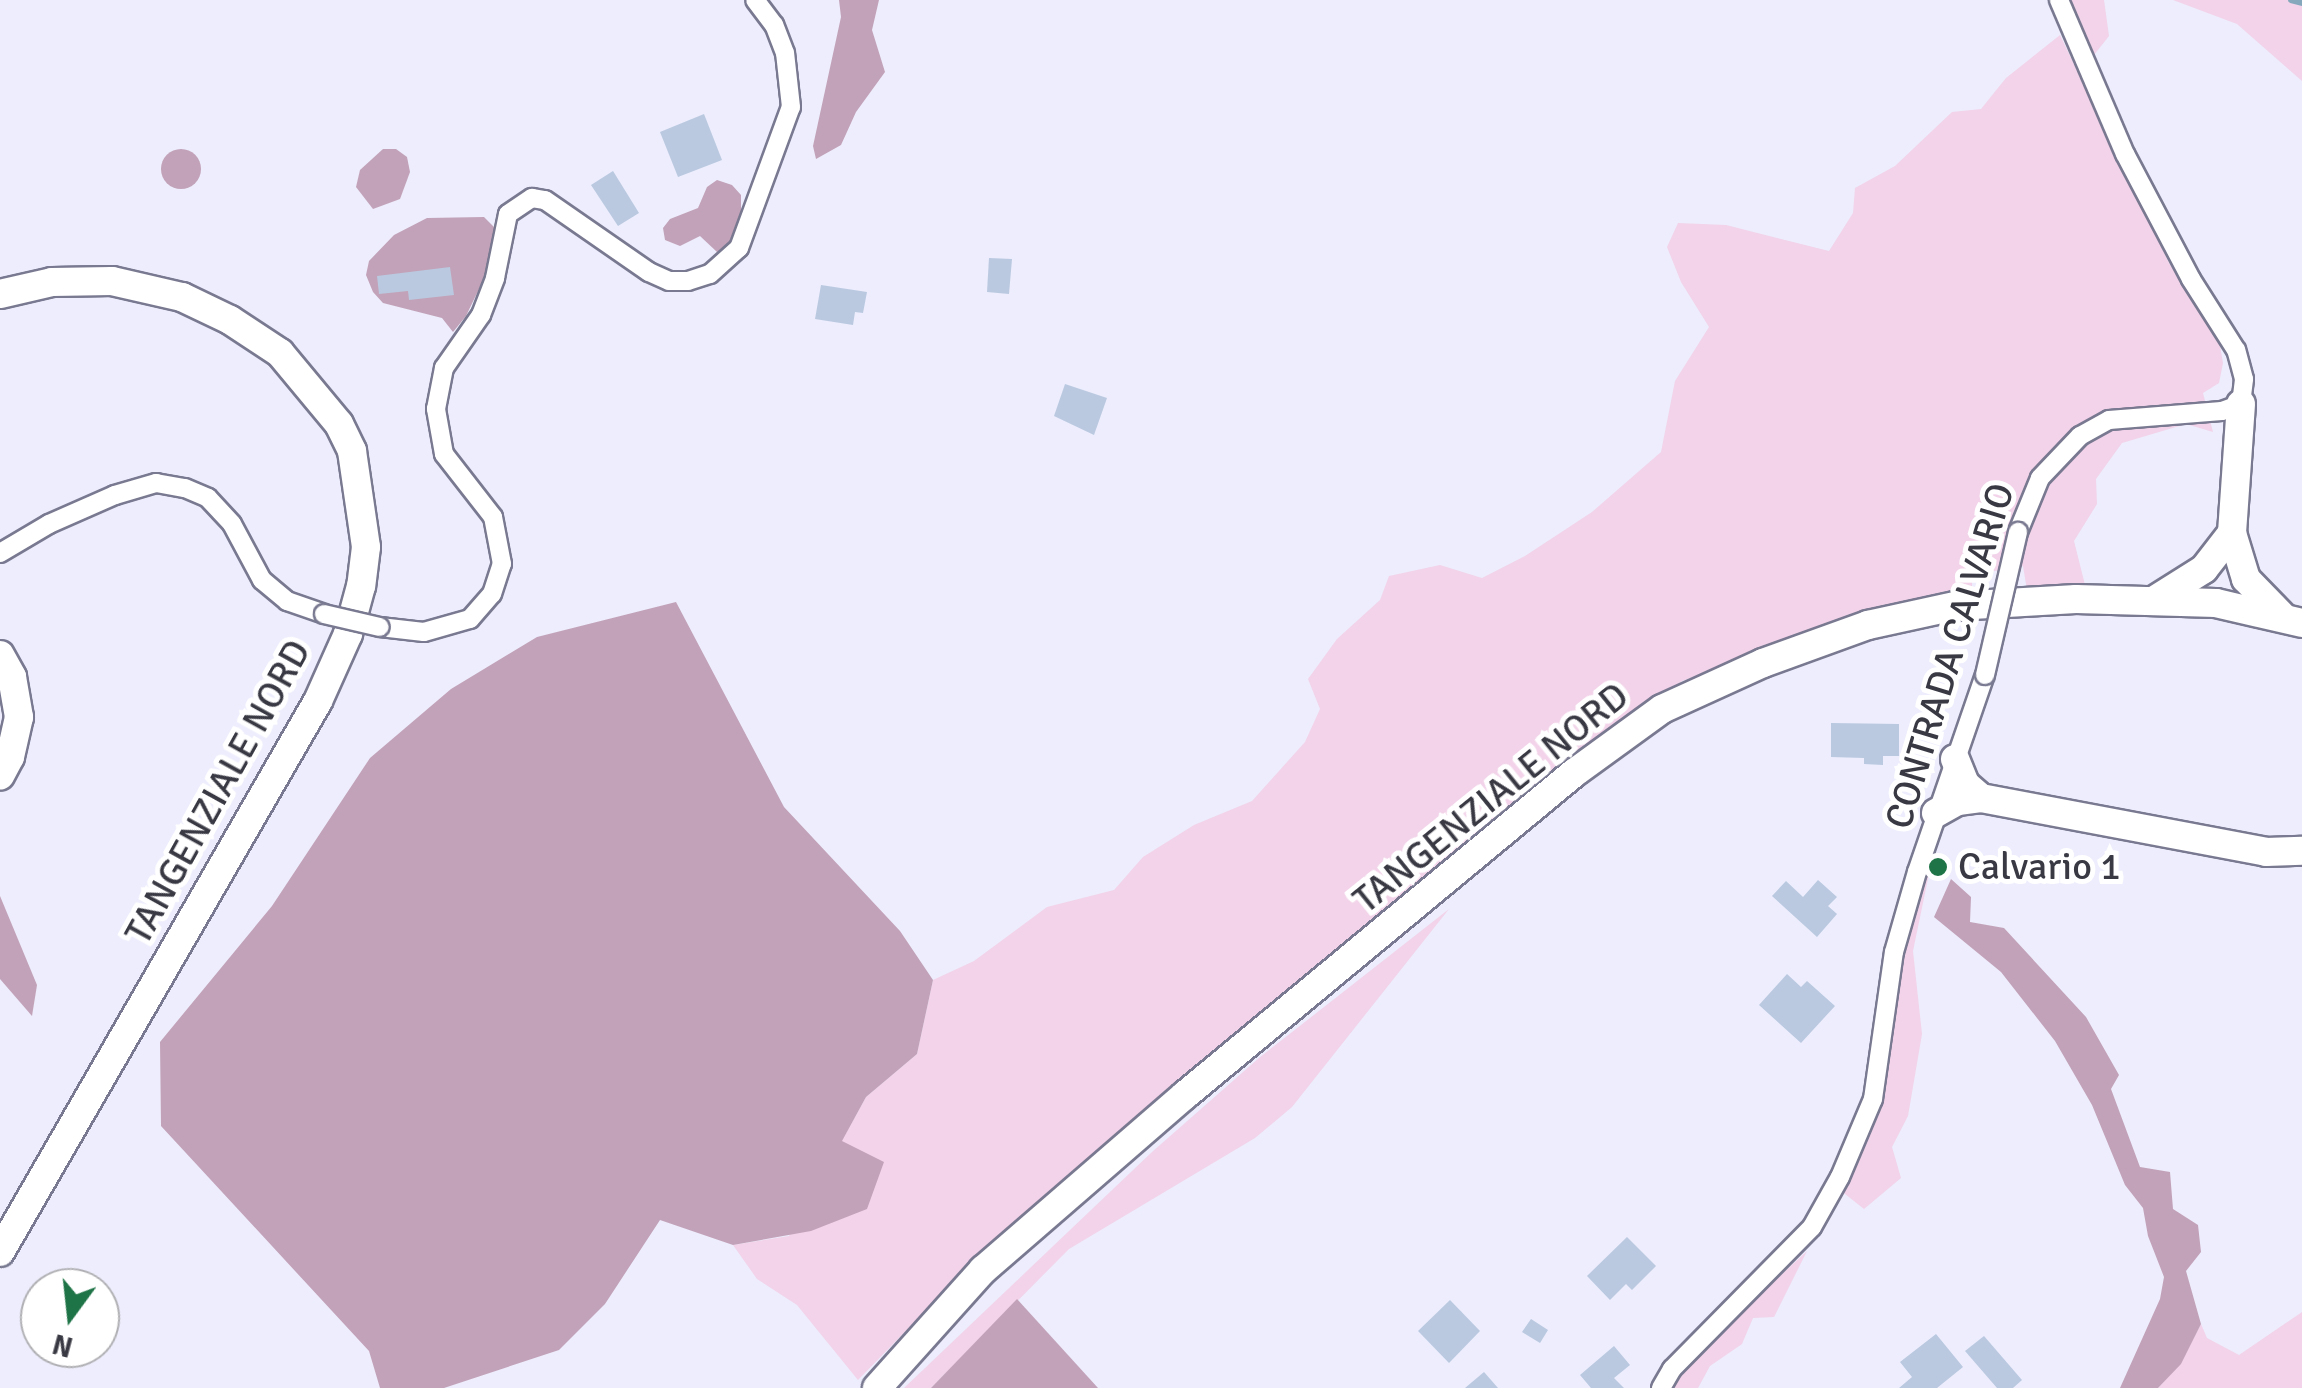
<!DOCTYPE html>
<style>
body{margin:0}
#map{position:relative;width:2302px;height:1388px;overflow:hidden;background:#ededfd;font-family:Signika,sans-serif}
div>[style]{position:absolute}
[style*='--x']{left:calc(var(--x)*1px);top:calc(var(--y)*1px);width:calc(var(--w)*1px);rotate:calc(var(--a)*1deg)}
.green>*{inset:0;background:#f2d3e9}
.forest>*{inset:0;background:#c2a2b8}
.round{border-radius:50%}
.stream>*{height:6px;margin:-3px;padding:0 3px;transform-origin:3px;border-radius:3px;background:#85a8bc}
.building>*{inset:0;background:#bac9e0}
.roads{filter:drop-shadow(2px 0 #797991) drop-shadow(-2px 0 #797991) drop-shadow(0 2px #797991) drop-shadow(0 -2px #797991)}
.street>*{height:18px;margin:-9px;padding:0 9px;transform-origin:9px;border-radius:9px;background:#fff}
.primary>*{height:28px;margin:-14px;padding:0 14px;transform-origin:14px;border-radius:14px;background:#fff}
.bridges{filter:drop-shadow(2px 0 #797991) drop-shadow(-2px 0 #797991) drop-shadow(0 2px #797991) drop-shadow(0 -2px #797991)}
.street-bridge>*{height:18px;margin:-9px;padding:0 9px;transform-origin:9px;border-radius:9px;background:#fff}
.dots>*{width:28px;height:28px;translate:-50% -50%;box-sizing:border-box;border:5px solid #fff;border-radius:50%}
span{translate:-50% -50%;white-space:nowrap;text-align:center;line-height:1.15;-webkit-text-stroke:10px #fff;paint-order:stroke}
.street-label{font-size:38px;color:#393944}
.poi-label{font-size:38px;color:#393944}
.left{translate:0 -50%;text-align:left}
.north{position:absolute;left:20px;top:1268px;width:100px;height:100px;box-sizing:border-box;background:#fff;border:2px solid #b0b0b4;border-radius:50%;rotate:195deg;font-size:28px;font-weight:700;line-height:40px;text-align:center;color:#393944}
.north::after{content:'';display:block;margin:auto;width:35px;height:45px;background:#1f7447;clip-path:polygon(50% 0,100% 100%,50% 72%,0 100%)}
</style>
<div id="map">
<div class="green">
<i style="clip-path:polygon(2064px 0,2104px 0,2109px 36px,2094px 55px)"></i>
<i style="clip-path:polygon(2173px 0,2302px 0,2302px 81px,2237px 24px)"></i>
<i style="clip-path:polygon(2060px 35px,2169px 263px,2219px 340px,2223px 363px,2219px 383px,2203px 393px,2213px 432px,2186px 424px,2122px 443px,2096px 479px,2097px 504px,2074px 541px,2085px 585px,2027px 590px,2023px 566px,1972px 575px,1972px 596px,1779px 646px,1682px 681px,1510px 812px,977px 1258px,858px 1380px,797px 1305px,757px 1279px,733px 1245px,789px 1236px,866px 1097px,917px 1054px,933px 980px,974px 961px,1047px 907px,1114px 890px,1143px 857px,1194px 825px,1252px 801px,1305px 742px,1320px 709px,1308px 679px,1337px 639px,1380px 600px,1389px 576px,1440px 565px,1482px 578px,1525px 556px,1592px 512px,1661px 452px,1675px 381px,1709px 327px,1681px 282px,1667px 247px,1678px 223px,1726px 225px,1829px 251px,1853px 213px,1855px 188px,1895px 166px,1952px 112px,1981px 109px,2006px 78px)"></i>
<i style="clip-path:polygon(1923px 867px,1930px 869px,1913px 951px,1922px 1034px,1908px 1116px,1892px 1147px,1901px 1178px,1864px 1209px,1840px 1190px,1878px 1099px,1899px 962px)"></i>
<i style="clip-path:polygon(1449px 909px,1292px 1107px,1255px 1138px,1069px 1249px,931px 1388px,904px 1388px,1152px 1152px,1259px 1058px)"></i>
<i style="clip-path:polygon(1807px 1251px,1774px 1317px,1753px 1318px,1742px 1344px,1710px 1366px,1698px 1388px,1671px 1388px,1703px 1347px)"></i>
<i style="clip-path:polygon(2302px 1312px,2302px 1388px,2158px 1388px,2180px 1364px,2201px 1324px,2207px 1338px,2239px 1355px)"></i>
</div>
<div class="forest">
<i style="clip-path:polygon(839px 0,879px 0,872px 30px,885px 72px,856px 112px,841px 145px,816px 159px,813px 146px,841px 17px)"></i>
<i style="clip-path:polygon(383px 149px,396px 149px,407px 157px,410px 172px,400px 199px,373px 209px,356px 187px,360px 170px)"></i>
<i class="round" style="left:161px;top:149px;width:40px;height:40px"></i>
<i style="clip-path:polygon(717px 180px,732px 185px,741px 195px,741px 225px,732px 246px,717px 252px,700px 236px,680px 246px,665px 240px,663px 228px,670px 219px,698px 208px,707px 187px)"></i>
<i style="clip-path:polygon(484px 217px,495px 228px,491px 264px,466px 316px,453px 332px,442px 318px,383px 303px,373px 292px,366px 275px,369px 261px,394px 235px,427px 218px)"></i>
<i style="clip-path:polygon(676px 602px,784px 807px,900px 931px,933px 980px,917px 1054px,866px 1097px,842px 1141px,884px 1162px,867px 1209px,811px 1231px,733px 1245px,660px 1220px,605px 1304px,559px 1350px,444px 1388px,380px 1388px,369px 1351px,161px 1126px,160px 1042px,272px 906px,370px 758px,451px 689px,537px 637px)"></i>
<i style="clip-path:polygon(1951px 879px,1971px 897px,1970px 922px,2004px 928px,2086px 1017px,2119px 1075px,2111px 1089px,2140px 1167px,2170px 1172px,2173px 1209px,2198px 1225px,2201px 1252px,2186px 1271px,2201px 1324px,2181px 1364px,2158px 1388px,2120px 1388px,2160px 1299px,2164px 1277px,2148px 1236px,2143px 1208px,2125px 1185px,2092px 1105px,2055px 1041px,2001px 972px,1934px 917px)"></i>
<i style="clip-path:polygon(0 896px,37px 985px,32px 1016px,0 979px)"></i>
<i style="clip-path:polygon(1017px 1299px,1098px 1388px,931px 1388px)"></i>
</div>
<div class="stream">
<i style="--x:2291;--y:0;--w:11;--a:15"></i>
</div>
<div class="building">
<i style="clip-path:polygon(704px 114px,722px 160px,678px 177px,660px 132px)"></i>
<i style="clip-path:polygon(613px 171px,639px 213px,618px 226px,591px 185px)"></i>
<i style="clip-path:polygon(989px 258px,1012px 259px,1009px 294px,987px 292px)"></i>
<i style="clip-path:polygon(450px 267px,454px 295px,409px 300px,408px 291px,379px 294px,377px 276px)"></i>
<i style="clip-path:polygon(821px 285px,867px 292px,863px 313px,855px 312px,853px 325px,815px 319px)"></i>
<i style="clip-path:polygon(1065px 384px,1107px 398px,1094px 435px,1054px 416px)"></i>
<i style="clip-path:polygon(1831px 723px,1899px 724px,1899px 756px,1883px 756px,1883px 765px,1864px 764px,1864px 758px,1831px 757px)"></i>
<i style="clip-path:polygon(1818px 880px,1837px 897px,1828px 906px,1837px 914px,1817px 937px,1772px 896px,1786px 881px,1803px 897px)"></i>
<i style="clip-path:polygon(1787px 974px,1801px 987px,1807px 981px,1835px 1006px,1801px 1043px,1759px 1005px)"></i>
<i style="clip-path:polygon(1627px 1237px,1656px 1266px,1632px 1290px,1626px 1284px,1610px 1300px,1587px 1276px)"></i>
<i style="clip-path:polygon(1450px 1300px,1480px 1331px,1449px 1363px,1418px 1331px)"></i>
<i style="clip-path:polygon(1531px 1319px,1548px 1330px,1540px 1343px,1522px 1332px)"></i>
<i style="clip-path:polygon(1936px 1334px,1963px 1367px,1937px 1388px,1899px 1388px,1912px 1377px,1900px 1362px)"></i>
<i style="clip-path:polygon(1984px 1336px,2022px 1380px,2013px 1388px,1997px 1388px,1965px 1351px)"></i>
<i style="clip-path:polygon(1614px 1346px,1630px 1365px,1614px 1378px,1624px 1388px,1591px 1388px,1580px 1375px)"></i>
<i style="clip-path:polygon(1484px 1372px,1498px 1388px,1465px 1388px)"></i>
</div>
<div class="roads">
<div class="street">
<i style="--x:2018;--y:532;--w:58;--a:-67.8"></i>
<i style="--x:2040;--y:478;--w:58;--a:-46.4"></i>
<i style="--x:2080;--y:436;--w:33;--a:-29"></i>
<i style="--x:2109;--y:420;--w:113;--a:-4.6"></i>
<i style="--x:2222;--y:411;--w:20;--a:-20"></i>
<i style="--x:2241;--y:404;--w:25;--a:-83"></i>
<i style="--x:2244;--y:379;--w:30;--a:-105"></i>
<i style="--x:2236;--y:350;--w:84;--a:-122.4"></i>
<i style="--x:2191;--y:279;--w:141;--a:-117.8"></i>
<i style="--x:2125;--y:154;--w:168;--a:-113.2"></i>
<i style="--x:0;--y:553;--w:57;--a:-30.6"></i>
<i style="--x:49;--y:524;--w:72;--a:-23.7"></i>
<i style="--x:115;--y:495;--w:43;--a:-16.3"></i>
<i style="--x:156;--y:483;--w:29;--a:10"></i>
<i style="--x:185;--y:488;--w:25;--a:23"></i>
<i style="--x:208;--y:498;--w:35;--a:47"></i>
<i style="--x:232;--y:524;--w:64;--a:61.8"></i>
<i style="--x:262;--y:580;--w:33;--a:40"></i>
<i style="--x:287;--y:601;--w:39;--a:19"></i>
<i style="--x:380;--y:627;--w:44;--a:6.5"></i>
<i style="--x:424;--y:632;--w:48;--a:-15.8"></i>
<i style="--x:470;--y:619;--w:33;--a:-49"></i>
<i style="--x:492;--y:594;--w:32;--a:-72"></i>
<i style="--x:502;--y:564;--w:48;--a:-100.8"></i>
<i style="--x:493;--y:517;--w:80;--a:-127.9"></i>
<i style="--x:444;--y:454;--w:46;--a:-100.1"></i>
<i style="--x:436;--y:409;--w:42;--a:-79"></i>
<i style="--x:444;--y:368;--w:65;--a:-55.1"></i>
<i style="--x:481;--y:315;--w:40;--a:-69"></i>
<i style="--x:495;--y:278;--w:65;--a:-78.5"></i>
<i style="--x:508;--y:214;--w:29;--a:-34"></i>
<i style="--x:532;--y:198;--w:13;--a:9"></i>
<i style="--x:545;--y:200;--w:126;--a:34.7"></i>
<i style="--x:649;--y:272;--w:22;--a:24"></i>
<i style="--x:669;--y:281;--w:19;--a:0"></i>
<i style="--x:688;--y:281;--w:23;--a:-18"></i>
<i style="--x:710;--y:274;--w:39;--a:-42"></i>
<i style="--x:739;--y:248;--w:150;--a:-69.8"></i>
<i style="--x:791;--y:107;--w:54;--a:-96.3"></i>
<i style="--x:785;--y:53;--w:30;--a:-111"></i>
<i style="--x:774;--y:25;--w:31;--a:-127"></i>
<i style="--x:1661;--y:1388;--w:22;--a:-60"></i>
<i style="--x:1672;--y:1369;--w:199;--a:-45.4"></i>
<i style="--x:1812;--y:1227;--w:57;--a:-60.8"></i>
<i style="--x:1840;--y:1177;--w:85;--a:-67.1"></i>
<i style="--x:1873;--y:1099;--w:148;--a:-81.9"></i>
<i style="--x:1894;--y:952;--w:83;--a:-74"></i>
<i style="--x:1917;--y:872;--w:208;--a:-71"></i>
</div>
<div class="primary">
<i style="--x:0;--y:294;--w:53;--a:-13"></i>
<i style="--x:52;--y:282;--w:60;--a:-1"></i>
<i style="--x:112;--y:281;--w:72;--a:12.9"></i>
<i style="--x:182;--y:297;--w:53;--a:25.6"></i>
<i style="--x:230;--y:320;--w:60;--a:33.4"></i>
<i style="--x:280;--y:353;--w:92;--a:50.3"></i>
<i style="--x:339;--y:424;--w:30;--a:64"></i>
<i style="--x:352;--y:451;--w:97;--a:81.7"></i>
<i style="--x:366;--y:547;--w:39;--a:97"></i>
<i style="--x:361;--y:586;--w:50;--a:105.2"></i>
<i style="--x:348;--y:634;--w:73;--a:114.1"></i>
<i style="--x:318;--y:701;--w:636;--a:119.99"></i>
<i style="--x:2241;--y:404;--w:129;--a:94"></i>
<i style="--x:2232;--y:533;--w:48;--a:73.1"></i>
<i style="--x:2246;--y:579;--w:52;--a:45.8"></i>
<i style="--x:2153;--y:601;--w:60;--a:-32.1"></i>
<i style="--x:2204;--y:569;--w:46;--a:-52.1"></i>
<i style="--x:0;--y:655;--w:25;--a:61"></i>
<i style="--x:12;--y:677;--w:41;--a:80.1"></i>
<i style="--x:19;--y:717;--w:41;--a:102.7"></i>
<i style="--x:10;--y:757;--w:21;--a:118"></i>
<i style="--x:1955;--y:759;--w:27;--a:68"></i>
<i style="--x:1965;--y:784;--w:21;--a:41"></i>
<i style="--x:1936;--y:813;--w:25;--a:-29"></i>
<i style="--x:1958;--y:801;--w:23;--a:-7"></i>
<i style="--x:1981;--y:798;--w:290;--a:10.7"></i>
<i style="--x:2266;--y:852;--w:36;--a:-2"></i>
<i style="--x:877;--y:1388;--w:159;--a:-48.1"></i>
<i style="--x:983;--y:1270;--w:267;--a:-40.9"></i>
<i style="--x:1185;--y:1095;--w:505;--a:-39.62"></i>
<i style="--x:1574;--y:773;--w:109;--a:-36"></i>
<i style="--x:1662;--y:709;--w:111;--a:-24.5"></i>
<i style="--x:1763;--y:663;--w:112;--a:-19.9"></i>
<i style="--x:1868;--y:625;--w:89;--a:-12.3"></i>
<i style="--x:1955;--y:606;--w:121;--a:-3.3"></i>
<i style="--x:2076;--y:599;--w:140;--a:1.6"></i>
<i style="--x:2216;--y:603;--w:88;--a:13.1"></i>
</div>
</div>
<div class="bridges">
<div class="street-bridge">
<i style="--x:324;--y:614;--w:57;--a:13.1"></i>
<i style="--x:1985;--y:675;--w:147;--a:-77"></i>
</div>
</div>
<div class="dots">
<i style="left:1938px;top:867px;background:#1f7447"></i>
</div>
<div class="street-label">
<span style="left:1950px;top:656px;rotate:-73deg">CONTRADA CALVARIO</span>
<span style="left:218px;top:792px;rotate:-61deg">TANGENZIALE NORD</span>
<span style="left:1491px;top:798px;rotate:-39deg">TANGENZIALE NORD</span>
</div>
<div class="poi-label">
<span class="left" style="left:1958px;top:867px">Calvario 1</span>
</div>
<div class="north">N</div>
</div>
